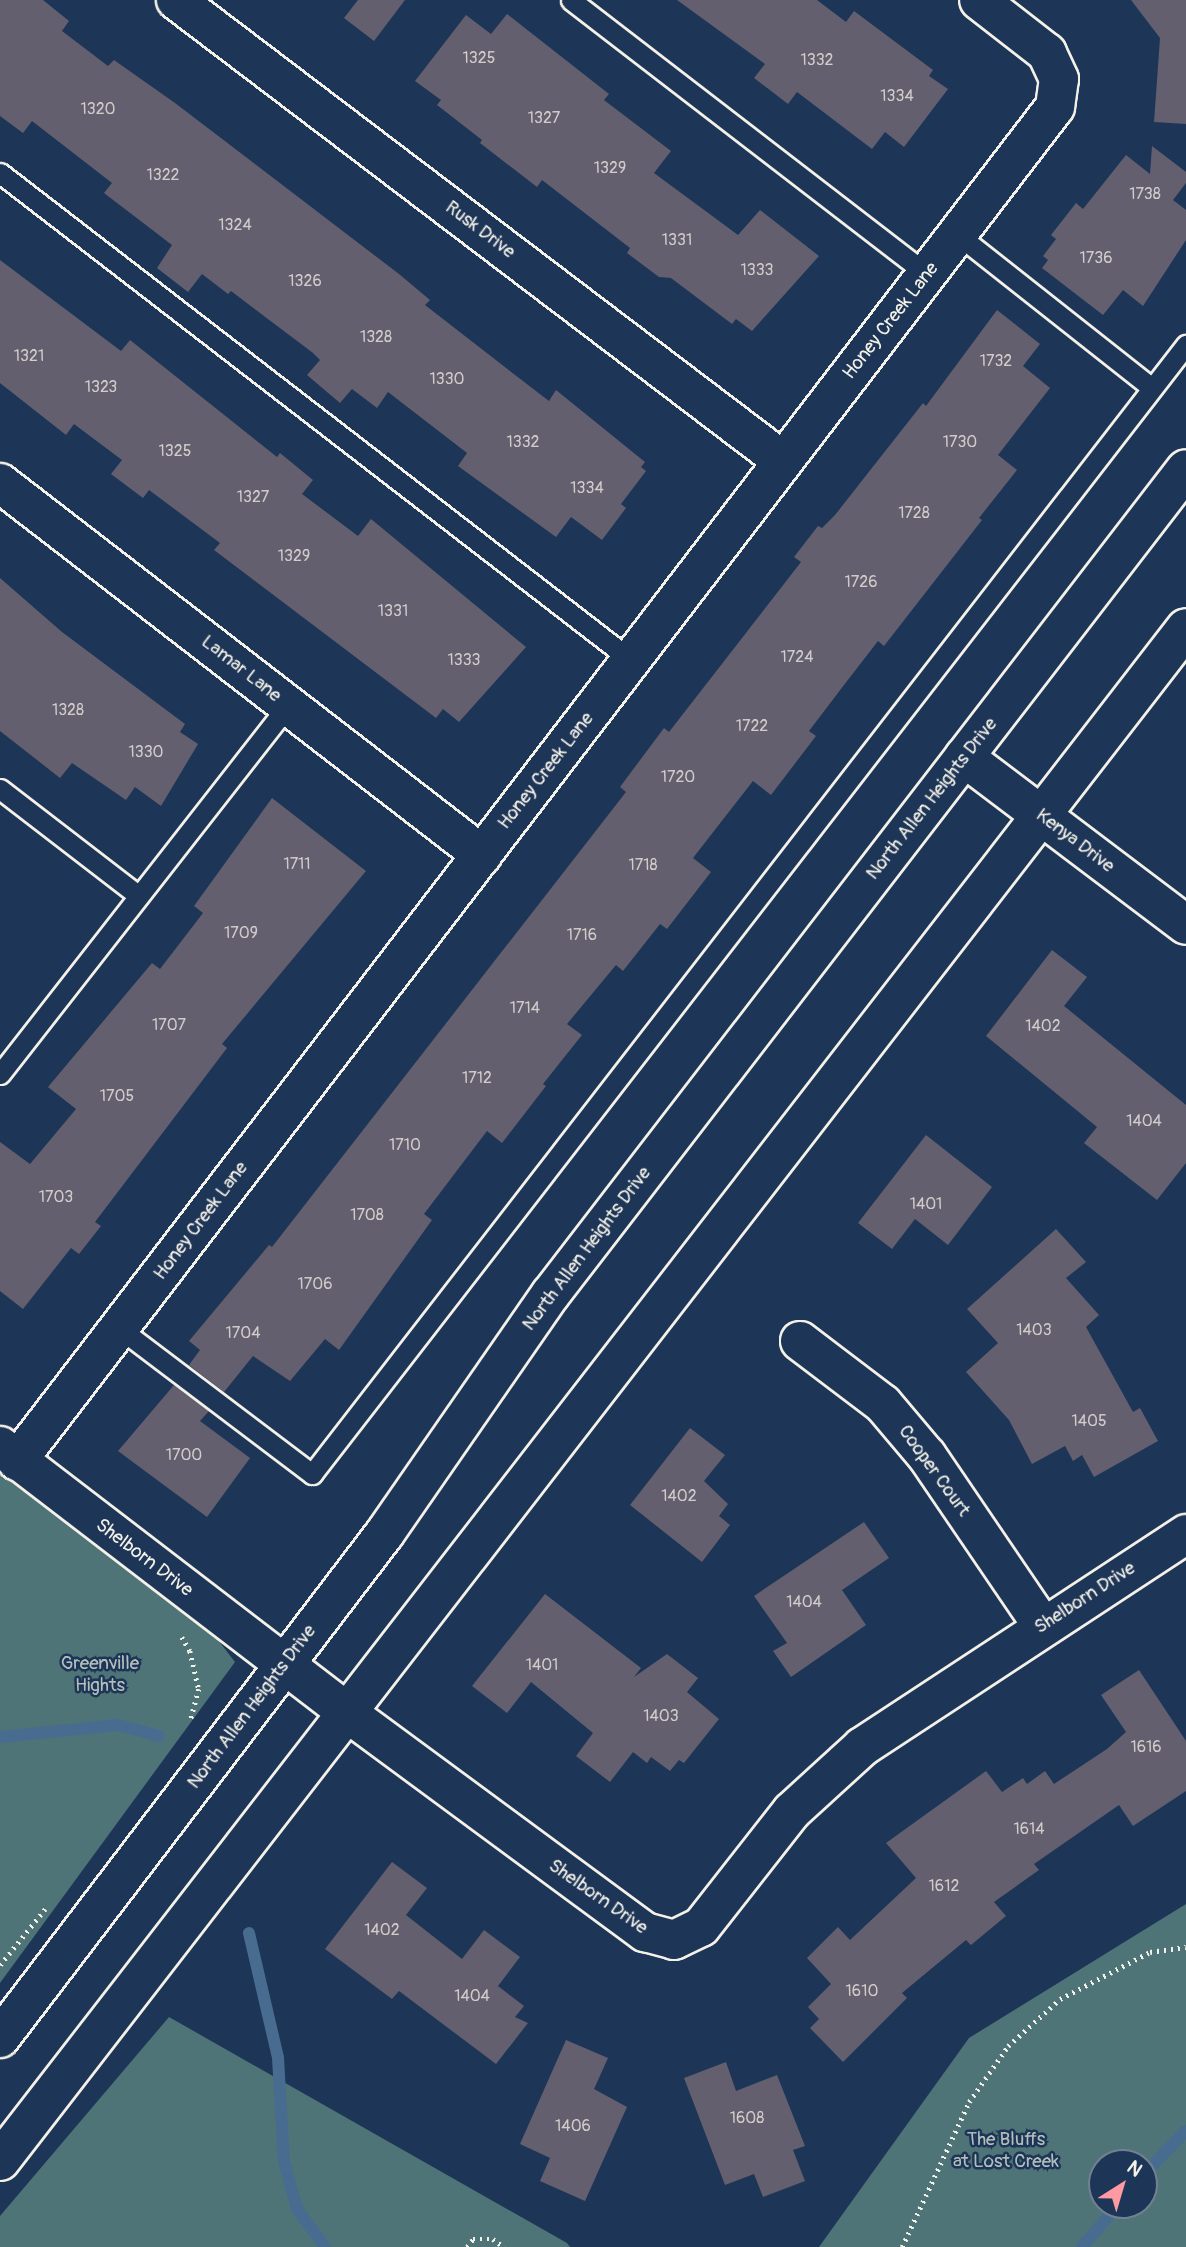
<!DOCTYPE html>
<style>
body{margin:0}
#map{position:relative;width:1186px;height:2247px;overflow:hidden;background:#1d3557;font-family:Pangolin,sans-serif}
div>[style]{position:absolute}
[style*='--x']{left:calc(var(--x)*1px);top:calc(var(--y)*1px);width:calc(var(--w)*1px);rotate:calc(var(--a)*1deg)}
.green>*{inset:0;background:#4f7477}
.stream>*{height:12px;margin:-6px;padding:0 6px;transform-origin:6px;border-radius:6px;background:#486c90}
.building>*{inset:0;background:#635f6e}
.path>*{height:4.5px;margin-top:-2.25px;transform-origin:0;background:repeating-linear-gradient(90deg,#f4f1e8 0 2px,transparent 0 7px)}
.roads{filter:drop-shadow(2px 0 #f4f1e8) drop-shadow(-2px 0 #f4f1e8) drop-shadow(0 2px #f4f1e8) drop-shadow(0 -2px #f4f1e8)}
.service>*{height:19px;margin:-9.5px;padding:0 9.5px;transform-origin:9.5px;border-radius:9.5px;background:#1d3557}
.minor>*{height:38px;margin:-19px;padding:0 19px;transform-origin:19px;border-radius:19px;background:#1d3557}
.secondary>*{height:38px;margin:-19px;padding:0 19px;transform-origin:19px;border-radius:19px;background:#1d3557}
span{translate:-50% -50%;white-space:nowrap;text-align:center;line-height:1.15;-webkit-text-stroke:5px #1d3557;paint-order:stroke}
.number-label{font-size:16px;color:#d0ccca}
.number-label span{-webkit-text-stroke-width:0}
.street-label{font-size:19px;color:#f4f1e8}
.park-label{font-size:19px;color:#b2bfbb}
.north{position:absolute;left:1088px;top:2149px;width:70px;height:70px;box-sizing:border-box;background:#1d3557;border:2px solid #738091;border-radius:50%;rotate:37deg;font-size:19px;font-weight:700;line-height:28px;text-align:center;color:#f4f1e8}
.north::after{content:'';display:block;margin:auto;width:24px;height:32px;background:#ff9aa2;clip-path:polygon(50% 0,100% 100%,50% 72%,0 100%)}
</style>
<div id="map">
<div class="green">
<i style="clip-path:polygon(0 1470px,218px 1640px,235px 1662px,0 1983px)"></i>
<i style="clip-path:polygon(evenodd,1186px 1904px,1186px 2247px,819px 2247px,969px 2038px,1186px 1904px,1102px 2163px,1144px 2163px,1144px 2205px,1102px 2205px,1102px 2163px)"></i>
<i style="clip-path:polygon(169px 2017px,567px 2243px,570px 2247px,0 2247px,0 2216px)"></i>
</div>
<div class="stream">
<i style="--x:0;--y:1737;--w:119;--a:-5.8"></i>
<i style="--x:118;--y:1725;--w:42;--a:15"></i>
<i style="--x:249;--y:1933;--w:128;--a:76.9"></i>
<i style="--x:278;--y:2058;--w:103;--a:86.7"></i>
<i style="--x:284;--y:2161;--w:50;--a:74.8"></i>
<i style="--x:297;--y:2209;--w:47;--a:53.6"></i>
<i style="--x:1144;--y:2174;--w:60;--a:-45.7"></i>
<i style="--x:1082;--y:2247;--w:55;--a:-49.4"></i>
</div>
<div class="building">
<i style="clip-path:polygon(0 0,43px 0,69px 21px,62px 31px,108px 66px,114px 60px,175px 103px,399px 274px,430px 300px,425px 305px,519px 378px,549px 401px,556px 390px,645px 462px,641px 467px,646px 471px,621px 504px,626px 508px,602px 540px,571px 517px,556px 537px,458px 466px,467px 453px,388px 392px,377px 408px,352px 389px,340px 403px,307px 375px,320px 360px,313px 353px,231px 291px,228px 294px,202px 274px,188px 292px,157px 268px,172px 245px,104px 193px,112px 183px,32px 121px,23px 133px,0 116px)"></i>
<i style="clip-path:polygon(358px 0,405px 0,374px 41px,344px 18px)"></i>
<i style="clip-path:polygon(677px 0,817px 0,846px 22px,854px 11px,933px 70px,929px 76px,948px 89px,904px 147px,885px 132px,872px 149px,797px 92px,788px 104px,754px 78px,765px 64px)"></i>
<i style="clip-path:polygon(1131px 0,1186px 0,1186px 124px,1154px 122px,1160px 38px)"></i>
<i style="clip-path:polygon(507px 14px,609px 94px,604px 100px,671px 151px,654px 173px,738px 235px,760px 210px,819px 256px,752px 331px,736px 319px,732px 324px,671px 278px,659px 277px,627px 253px,630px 248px,542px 180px,537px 187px,480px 143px,482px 140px,437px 105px,441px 100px,415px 81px,466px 15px,491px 34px)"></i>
<i style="clip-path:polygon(1152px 146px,1186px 172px,1186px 183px,1173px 200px,1186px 210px,1186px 240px,1143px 306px,1123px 290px,1103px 315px,1042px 268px,1048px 260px,1043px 256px,1056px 239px,1051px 235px,1076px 203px,1083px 209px,1126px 155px,1150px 174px)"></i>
<i style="clip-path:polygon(0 260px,121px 351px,130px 340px,277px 457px,280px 453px,313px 480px,302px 494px,358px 536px,371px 519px,526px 647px,459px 722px,443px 709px,436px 718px,214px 550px,220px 543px,149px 490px,143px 498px,111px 474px,122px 460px,74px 424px,66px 435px,0 383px)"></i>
<i style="clip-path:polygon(997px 310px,1040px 344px,1023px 366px,1050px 388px,998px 455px,1017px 470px,979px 518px,982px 520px,884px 646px,878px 641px,844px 685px,809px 731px,816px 736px,771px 795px,753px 781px,728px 813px,693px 858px,711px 872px,667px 929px,660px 924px,623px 971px,616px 965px,567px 1024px,582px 1035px,543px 1084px,546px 1086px,502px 1143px,487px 1131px,424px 1214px,432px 1220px,339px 1350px,325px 1339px,290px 1381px,253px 1356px,224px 1392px,189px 1365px,200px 1350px,189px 1341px,269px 1245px,272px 1247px,626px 792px,620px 787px,664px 728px,669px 732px,801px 562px,794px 557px,818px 526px,822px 528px,835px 515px,923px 403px,926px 406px)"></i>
<i style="clip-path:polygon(0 578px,62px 632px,185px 724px,180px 732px,198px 744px,161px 806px,135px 787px,126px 800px,72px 763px,60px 778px,0 731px)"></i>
<i style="clip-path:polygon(272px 798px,366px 871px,222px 1044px,227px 1048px,95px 1222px,101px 1226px,79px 1254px,71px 1248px,23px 1309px,0 1291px,0 1142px,30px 1164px,76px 1109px,48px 1087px,152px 963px,160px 969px,203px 913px,194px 906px)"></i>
<i style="clip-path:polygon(1052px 950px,1087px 977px,1064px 1006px,1186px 1105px,1186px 1163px,1157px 1200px,1084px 1143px,1097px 1127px,986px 1036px)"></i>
<i style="clip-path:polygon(926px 1135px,992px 1187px,948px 1245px,915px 1219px,892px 1249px,858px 1223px)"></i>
<i style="clip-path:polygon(1056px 1229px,1086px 1262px,1066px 1278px,1099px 1315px,1086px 1327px,1133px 1412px,1140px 1408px,1158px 1441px,1094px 1477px,1082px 1455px,1073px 1461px,1065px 1446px,1032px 1464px,1009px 1420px,966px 1372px,998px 1343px,967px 1309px)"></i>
<i style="clip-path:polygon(174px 1385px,209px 1411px,200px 1421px,250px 1458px,207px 1517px,118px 1451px)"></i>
<i style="clip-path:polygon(690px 1428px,725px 1455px,704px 1481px,728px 1504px,719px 1516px,730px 1525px,702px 1562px,630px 1505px)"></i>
<i style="clip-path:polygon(864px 1522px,889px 1558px,842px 1590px,866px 1625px,791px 1677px,773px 1651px,787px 1643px,754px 1596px)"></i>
<i style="clip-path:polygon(545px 1594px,641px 1668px,634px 1677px,667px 1654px,698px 1678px,687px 1692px,719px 1719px,684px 1763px,679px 1760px,670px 1771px,651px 1757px,647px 1763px,633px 1752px,610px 1782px,576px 1756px,593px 1733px,531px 1682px,507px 1713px,472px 1686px)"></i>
<i style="clip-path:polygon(1139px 1670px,1186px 1741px,1186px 1791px,1133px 1826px,1119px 1805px,1034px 1864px,1039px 1870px,994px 1902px,1006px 1916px,971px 1945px,966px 1940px,902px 1993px,907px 1998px,843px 2062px,810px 2028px,819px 2019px,808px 2007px,831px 1984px,807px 1958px,838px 1927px,850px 1940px,916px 1878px,886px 1843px,986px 1771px,1002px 1792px,1023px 1778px,1027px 1784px,1045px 1771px,1054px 1784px,1107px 1749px,1126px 1732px,1101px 1695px)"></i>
<i style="clip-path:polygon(392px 1862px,427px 1888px,406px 1915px,462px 1959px,484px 1930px,520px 1957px,498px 1986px,524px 2006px,515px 2017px,528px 2023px,496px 2064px,399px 1991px,392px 1999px,325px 1949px)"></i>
<i style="clip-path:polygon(566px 2040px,608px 2058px,594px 2089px,627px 2107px,585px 2201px,540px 2181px,550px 2158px,520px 2144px)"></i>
<i style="clip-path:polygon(726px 2062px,736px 2091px,777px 2075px,805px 2146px,793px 2150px,805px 2181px,763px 2197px,754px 2174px,725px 2185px,684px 2078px)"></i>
</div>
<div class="path">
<i style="--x:182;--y:1637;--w:16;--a:60"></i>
<i style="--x:190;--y:1651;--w:39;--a:77"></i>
<i style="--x:199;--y:1689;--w:31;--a:105"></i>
<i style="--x:0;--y:1965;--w:72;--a:-51.2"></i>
<i style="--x:467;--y:2247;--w:10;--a:-53"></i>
<i style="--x:473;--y:2239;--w:20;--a:0"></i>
<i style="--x:493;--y:2239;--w:14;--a:36"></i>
<i style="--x:902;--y:2247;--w:160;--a:-65.2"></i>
<i style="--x:969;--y:2102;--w:68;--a:-55.1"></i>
<i style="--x:1008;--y:2046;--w:70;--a:-42.1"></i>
<i style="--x:1060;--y:1999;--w:102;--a:-27.6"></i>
<i style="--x:1150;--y:1952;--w:36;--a:-8"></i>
</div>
<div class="roads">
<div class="service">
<i style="--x:571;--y:0;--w:449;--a:37.6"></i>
<i style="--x:0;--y:173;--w:797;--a:37.66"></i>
<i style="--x:957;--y:234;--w:248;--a:38.3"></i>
<i style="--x:0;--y:789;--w:175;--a:37.6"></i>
<i style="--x:0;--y:1074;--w:468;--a:-52"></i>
<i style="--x:119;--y:1328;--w:242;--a:37.1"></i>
<i style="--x:312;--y:1474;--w:1428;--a:-52.26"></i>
</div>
<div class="minor">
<i style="--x:176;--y:0;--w:762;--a:37.22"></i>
<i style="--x:0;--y:483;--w:609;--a:37.66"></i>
<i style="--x:964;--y:757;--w:278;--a:37.1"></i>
<i style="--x:800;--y:1341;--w:104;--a:37.2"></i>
<i style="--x:883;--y:1404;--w:68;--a:49.8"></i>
<i style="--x:927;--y:1456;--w:204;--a:55.8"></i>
<i style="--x:0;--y:1446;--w:440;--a:37.5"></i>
<i style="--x:349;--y:1714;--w:368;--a:36.4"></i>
<i style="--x:645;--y:1932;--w:30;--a:15"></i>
<i style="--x:674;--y:1940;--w:30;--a:-26"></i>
<i style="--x:701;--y:1927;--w:147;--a:-51.9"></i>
<i style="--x:792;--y:1811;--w:95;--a:-42.4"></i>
<i style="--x:862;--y:1747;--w:388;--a:-33.3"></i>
<i style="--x:17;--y:1461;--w:1706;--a:-52.53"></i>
<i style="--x:1055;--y:107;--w:28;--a:-82"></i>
<i style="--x:1059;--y:79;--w:29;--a:-115"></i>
<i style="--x:1047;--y:53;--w:86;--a:-142.1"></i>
</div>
<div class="secondary">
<i style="--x:0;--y:2038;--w:635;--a:-52.68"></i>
<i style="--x:385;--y:1533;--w:290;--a:-55.3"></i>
<i style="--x:550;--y:1295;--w:1042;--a:-52.4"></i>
<i style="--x:0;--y:2161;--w:1938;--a:-52.27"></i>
</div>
</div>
<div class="number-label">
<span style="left:479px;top:58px">1325</span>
<span style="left:817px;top:60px">1332</span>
<span style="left:897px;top:96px">1334</span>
<span style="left:98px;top:109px">1320</span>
<span style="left:544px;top:118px">1327</span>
<span style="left:610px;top:168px">1329</span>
<span style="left:163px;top:175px">1322</span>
<span style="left:1145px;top:194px">1738</span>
<span style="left:235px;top:225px">1324</span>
<span style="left:677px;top:240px">1331</span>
<span style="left:1096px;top:258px">1736</span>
<span style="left:757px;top:270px">1333</span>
<span style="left:305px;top:281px">1326</span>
<span style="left:376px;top:337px">1328</span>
<span style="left:29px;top:356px">1321</span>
<span style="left:996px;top:361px">1732</span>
<span style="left:447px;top:379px">1330</span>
<span style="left:101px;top:387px">1323</span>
<span style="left:523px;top:442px">1332</span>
<span style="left:960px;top:442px">1730</span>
<span style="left:175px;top:451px">1325</span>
<span style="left:587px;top:488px">1334</span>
<span style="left:253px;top:497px">1327</span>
<span style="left:914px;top:513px">1728</span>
<span style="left:294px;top:556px">1329</span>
<span style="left:861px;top:582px">1726</span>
<span style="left:393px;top:611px">1331</span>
<span style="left:797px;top:657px">1724</span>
<span style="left:464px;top:660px">1333</span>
<span style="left:68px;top:710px">1328</span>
<span style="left:752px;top:726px">1722</span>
<span style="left:146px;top:752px">1330</span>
<span style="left:678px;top:777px">1720</span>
<span style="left:297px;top:864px">1711</span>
<span style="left:643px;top:865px">1718</span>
<span style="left:241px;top:933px">1709</span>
<span style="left:582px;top:935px">1716</span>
<span style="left:525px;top:1008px">1714</span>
<span style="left:169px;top:1025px">1707</span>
<span style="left:1043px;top:1026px">1402</span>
<span style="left:477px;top:1078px">1712</span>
<span style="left:117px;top:1096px">1705</span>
<span style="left:1144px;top:1121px">1404</span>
<span style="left:405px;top:1145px">1710</span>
<span style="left:56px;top:1197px">1703</span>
<span style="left:926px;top:1204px">1401</span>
<span style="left:367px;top:1215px">1708</span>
<span style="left:315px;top:1284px">1706</span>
<span style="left:1034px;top:1330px">1403</span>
<span style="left:243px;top:1333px">1704</span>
<span style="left:1089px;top:1421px">1405</span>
<span style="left:184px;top:1455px">1700</span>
<span style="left:679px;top:1496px">1402</span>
<span style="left:804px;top:1602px">1404</span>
<span style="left:542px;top:1665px">1401</span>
<span style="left:661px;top:1716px">1403</span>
<span style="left:1146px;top:1747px">1616</span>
<span style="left:1029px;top:1829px">1614</span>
<span style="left:944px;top:1886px">1612</span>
<span style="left:382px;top:1930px">1402</span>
<span style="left:862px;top:1991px">1610</span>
<span style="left:472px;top:1996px">1404</span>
<span style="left:747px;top:2118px">1608</span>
<span style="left:573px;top:2126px">1406</span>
</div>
<div class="street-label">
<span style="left:480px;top:230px;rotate:37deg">Rusk Drive</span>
<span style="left:891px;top:321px;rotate:-52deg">Honey Creek Lane</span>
<span style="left:241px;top:669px;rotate:38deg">Lamar Lane</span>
<span style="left:546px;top:771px;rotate:-52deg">Honey Creek Lane</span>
<span style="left:932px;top:799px;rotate:-52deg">North Allen Heights Drive</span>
<span style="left:1075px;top:841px;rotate:37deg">Kenya Drive</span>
<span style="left:201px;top:1221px;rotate:-53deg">Honey Creek Lane</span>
<span style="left:587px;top:1249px;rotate:-53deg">North Allen Heights Drive</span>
<span style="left:934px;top:1471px;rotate:54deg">Cooper Court</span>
<span style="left:144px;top:1558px;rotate:37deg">Shelborn Drive</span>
<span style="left:1085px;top:1598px;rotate:-33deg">Shelborn Drive</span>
<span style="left:252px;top:1707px;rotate:-53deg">North Allen Heights Drive</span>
<span style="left:598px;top:1897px;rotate:35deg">Shelborn Drive</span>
</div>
<div class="park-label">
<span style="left:100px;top:1675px">Greenville<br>Hights</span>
<span style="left:1006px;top:2151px">The Bluffs<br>at Lost Creek</span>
</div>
<div class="north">N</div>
</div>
